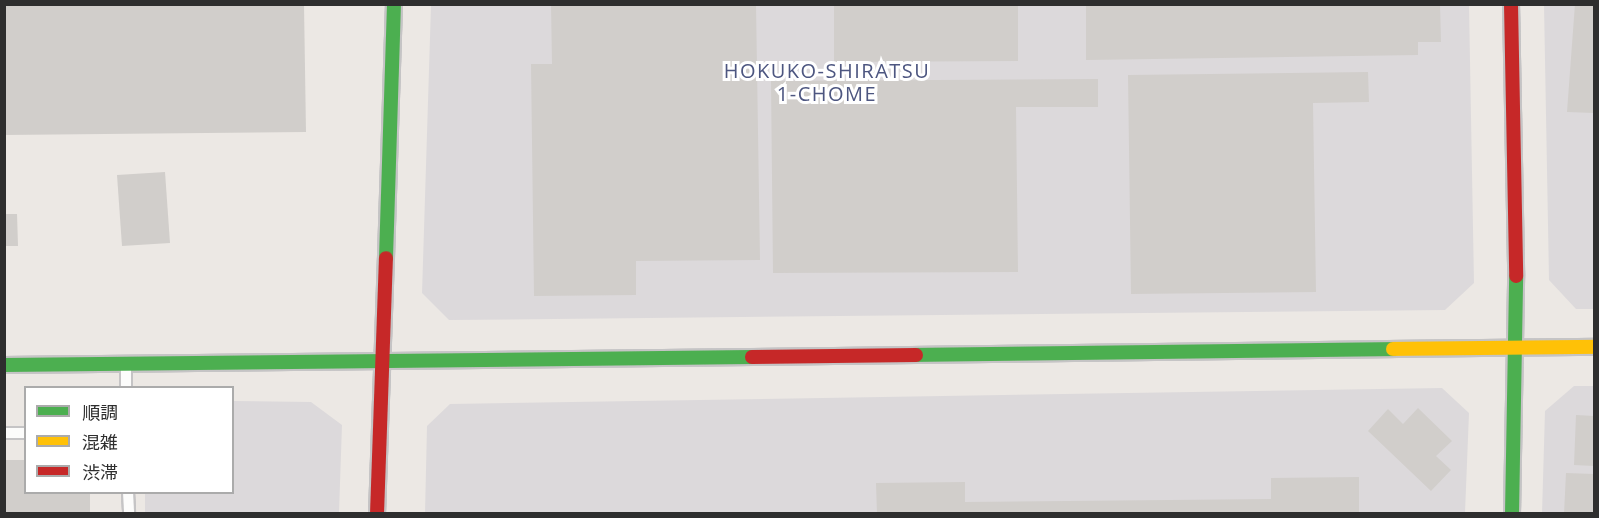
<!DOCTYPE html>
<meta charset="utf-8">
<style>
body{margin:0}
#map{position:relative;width:1599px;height:518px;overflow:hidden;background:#ece8e4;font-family:"Open Sans","Noto Sans JP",sans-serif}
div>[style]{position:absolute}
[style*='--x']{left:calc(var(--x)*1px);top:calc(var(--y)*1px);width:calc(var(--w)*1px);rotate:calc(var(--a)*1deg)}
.industrial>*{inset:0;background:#dcd9db}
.building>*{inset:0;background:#d1cecb}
.roads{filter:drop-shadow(2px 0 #c5c4c5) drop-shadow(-2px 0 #c5c4c5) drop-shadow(0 2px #c5c4c5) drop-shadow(0 -2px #c5c4c5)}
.lane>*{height:10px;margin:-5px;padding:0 5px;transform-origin:5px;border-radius:5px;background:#fcfcfb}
.fast>*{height:14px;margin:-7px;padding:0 7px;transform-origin:7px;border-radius:7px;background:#4caf50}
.slow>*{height:14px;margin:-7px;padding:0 7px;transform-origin:7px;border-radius:7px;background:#ffc107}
.jam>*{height:14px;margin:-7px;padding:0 7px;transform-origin:7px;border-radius:7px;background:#c62828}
span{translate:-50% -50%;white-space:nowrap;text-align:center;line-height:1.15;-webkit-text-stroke:6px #fff;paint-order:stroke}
.neighbourhood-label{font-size:20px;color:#4d5680;letter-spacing:1.5px}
.frame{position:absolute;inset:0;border:6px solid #2e2e2e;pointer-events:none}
.legend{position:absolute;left:24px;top:386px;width:210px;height:108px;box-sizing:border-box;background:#fff;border:2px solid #ababab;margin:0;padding:8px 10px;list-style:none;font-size:18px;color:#2e2e2e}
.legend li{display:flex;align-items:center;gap:12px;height:30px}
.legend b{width:30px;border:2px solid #ababab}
</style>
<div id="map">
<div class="industrial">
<i style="clip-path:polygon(431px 5px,1469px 5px,1474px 283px,1445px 310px,449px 320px,422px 293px)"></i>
<i style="clip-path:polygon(1544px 5px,1594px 5px,1594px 309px,1576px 309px,1549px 280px)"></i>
<i style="clip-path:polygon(1574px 386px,1594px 386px,1594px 513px,1542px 514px,1545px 411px)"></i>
<i style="clip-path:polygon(1442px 388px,1469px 413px,1465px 513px,425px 514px,427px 426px,450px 404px)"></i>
<i style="clip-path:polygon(233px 401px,311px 402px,342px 425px,339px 513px,145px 513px,145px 493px,232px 492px)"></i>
</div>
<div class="building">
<i style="clip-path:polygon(551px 4px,756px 4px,760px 260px,636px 261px,636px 295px,534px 296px,531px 64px,552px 64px)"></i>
<i style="clip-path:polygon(834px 4px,1018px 4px,1018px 61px,834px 62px)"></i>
<i style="clip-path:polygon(1086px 4px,1440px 4px,1441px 42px,1418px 42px,1418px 55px,1086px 60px)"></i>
<i style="clip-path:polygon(1575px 4px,1594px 4px,1594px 113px,1567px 112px)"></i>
<i style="clip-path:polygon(4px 5px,304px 5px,306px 132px,4px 135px)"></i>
<i style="clip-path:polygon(1368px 72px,1369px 102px,1313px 103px,1316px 292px,1131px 294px,1128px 75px)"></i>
<i style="clip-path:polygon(1098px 79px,1098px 107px,1016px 107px,1018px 272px,773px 273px,771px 81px)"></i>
<i style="clip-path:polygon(165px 172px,170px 243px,122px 246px,117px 175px)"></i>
<i style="clip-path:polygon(4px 214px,17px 214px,18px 246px,4px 246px)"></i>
<i style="clip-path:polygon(1418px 408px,1452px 441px,1436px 456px,1451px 470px,1431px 491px,1368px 431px,1388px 409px,1403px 424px)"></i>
<i style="clip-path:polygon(1576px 415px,1594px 416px,1594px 466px,1574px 465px)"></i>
<i style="clip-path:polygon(4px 460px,26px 460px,26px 492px,90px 492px,90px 514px,4px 514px)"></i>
<i style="clip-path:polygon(1566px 473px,1594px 474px,1594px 514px,1564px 514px)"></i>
<i style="clip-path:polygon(1359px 477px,1359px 514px,877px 514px,876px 483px,965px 482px,965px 502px,1271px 499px,1271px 478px)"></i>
</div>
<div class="roads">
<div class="lane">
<i style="--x:126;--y:364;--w:24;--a:90"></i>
<i style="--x:4;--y:433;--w:22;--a:0"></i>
<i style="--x:128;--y:492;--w:22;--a:87"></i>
</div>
<div class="fast">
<i style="--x:386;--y:258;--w:254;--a:-88.2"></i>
<i style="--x:916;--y:355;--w:477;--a:-0.7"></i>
<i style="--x:4;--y:365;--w:748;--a:-0.61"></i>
<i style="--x:1512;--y:514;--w:238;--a:-89"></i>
</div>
<div class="slow">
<i style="--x:1393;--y:349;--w:201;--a:-0.6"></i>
</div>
<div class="jam">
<i style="--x:1511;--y:4;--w:272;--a:88.9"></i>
<i style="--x:752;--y:357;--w:164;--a:-0.7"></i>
<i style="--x:377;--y:514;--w:256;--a:-88"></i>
</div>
</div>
<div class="neighbourhood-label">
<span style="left:827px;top:82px">HOKUKO-SHIRATSU<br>1-CHOME</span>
</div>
<div class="frame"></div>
<ul class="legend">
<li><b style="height:8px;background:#4caf50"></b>順調</li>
<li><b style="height:8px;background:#ffc107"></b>混雑</li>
<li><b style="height:8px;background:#c62828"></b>渋滞</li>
</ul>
</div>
